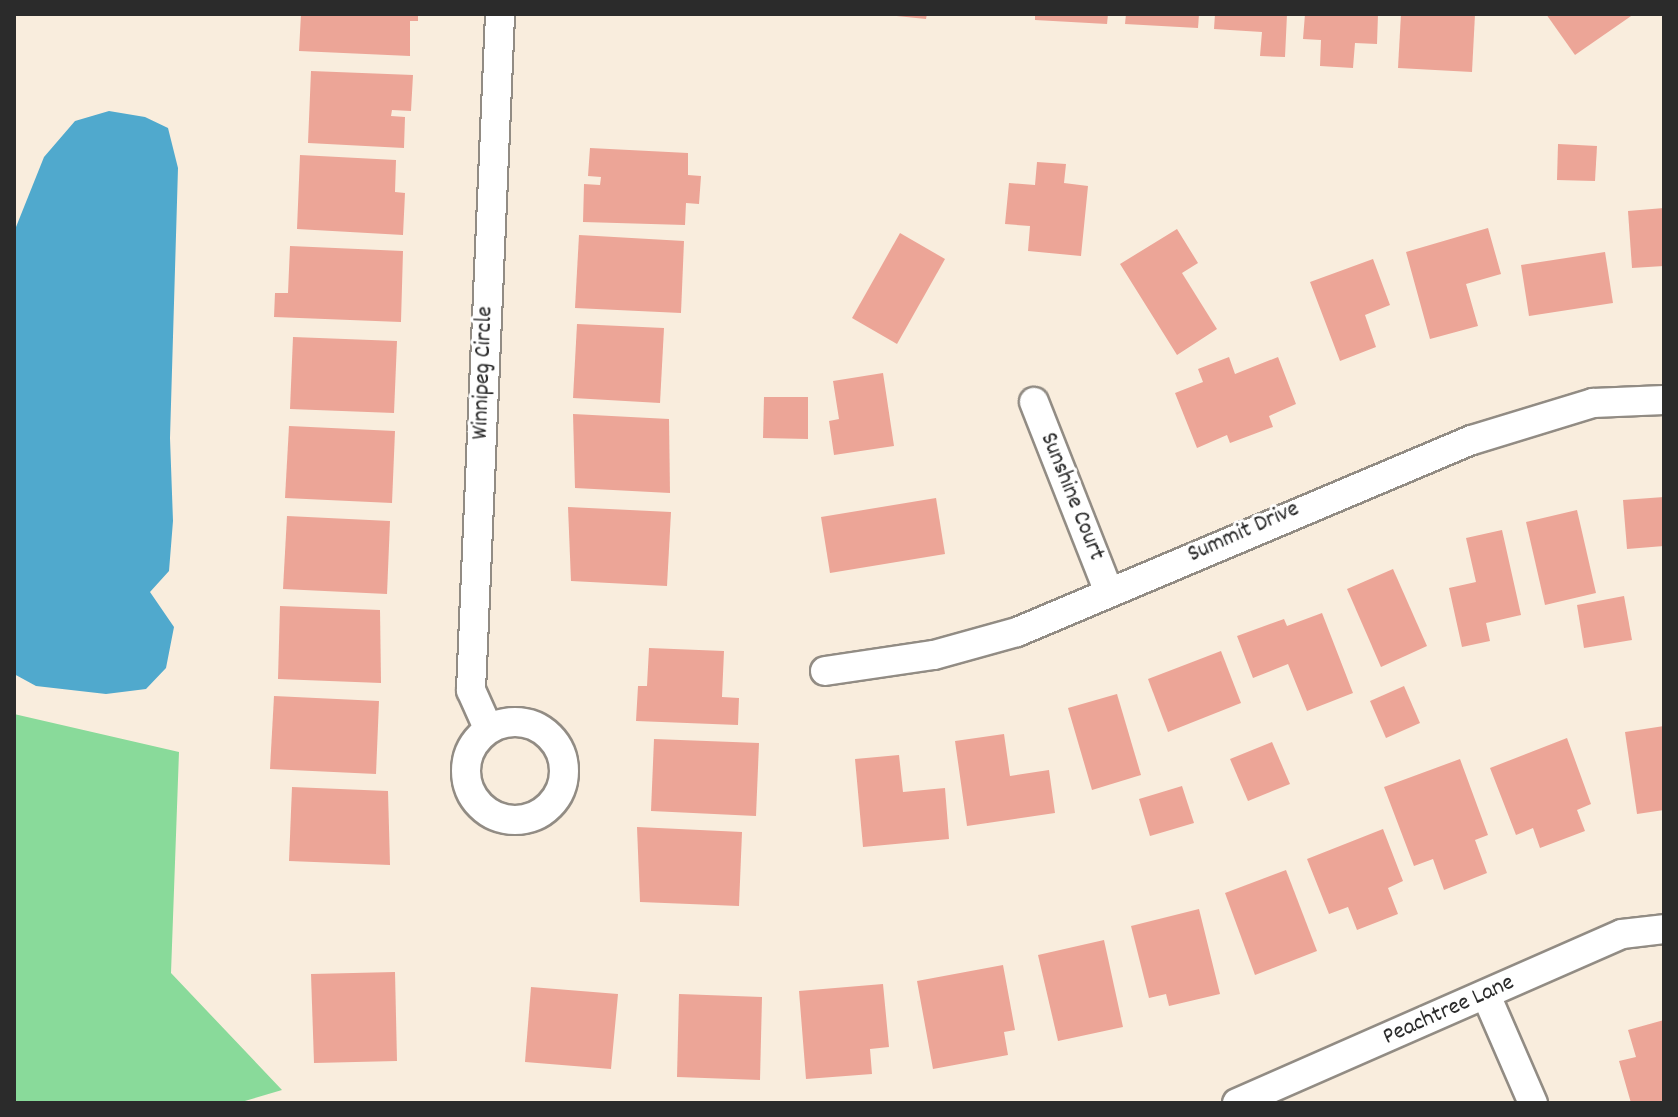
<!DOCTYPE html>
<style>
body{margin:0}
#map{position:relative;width:1678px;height:1117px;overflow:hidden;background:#f9eddd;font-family:Dekko,sans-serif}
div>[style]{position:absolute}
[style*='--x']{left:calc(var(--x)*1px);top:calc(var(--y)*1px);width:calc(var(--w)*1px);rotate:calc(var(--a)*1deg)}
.green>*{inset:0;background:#89da9a}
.water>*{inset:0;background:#50a9cd}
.building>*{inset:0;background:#eca597}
.roads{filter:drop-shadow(2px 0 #928c84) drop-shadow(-2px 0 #928c84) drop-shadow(0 2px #928c84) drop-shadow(0 -2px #928c84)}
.minor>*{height:28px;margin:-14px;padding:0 14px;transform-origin:14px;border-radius:14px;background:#fff}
.minor>.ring{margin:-14px;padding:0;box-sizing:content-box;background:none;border:28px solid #fff;border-radius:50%}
span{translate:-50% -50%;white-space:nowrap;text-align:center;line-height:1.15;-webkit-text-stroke:6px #fff;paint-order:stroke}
.street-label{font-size:24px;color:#2b2b2b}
.frame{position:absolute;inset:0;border:16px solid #2b2b2b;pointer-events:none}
</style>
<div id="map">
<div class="green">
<i style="clip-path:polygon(14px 714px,179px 752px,171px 973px,282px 1090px,238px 1103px,14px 1103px)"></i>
</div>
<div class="water">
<i style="clip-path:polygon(109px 111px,145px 117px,168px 128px,178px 168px,170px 438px,173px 521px,169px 571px,150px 592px,174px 627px,166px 668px,146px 689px,106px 694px,36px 686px,14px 674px,14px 232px,44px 157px,75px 121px)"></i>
</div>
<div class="building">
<i style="clip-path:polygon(301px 14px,418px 14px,418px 21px,410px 21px,410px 56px,299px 51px)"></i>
<i style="clip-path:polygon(877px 14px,927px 14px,926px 19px)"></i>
<i style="clip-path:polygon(1035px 14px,1108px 14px,1107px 24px,1035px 20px)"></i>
<i style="clip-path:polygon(1126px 14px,1199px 14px,1198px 28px,1125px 24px)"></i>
<i style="clip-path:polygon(1215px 14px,1287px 14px,1285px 57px,1260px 56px,1262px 32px,1214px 29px)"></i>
<i style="clip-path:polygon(1305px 14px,1378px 14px,1377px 44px,1355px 43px,1353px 68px,1320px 66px,1321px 40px,1303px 39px)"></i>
<i style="clip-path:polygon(1401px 14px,1475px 14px,1472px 72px,1398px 68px)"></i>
<i style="clip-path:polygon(1546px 14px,1634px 14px,1575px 55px)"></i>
<i style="clip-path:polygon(311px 71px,413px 75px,411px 111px,392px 110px,391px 116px,405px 117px,404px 148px,308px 143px)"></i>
<i style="clip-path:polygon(1558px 144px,1597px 146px,1595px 181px,1557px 180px)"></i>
<i style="clip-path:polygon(590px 148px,688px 153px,688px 175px,701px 176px,699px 204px,686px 203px,685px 225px,583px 222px,584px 184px,600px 185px,601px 177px,588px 176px)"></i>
<i style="clip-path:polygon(300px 155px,396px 160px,395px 192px,405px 193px,403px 235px,297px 229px)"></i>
<i style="clip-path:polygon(1037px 162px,1066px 164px,1064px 183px,1088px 186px,1081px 256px,1028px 251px,1030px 226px,1005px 224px,1009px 183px,1035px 185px)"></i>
<i style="clip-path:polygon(1664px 208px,1664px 266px,1632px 268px,1628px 211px)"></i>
<i style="clip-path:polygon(1488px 228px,1501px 274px,1466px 284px,1478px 326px,1430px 339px,1406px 252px)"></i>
<i style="clip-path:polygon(1177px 229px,1198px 263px,1182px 273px,1217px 329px,1177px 355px,1120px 264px)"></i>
<i style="clip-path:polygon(900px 233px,945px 259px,897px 344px,852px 318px)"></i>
<i style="clip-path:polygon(579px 235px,684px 241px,681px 313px,575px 308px)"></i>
<i style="clip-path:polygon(290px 246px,403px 251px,401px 322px,274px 317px,275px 293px,288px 293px)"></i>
<i style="clip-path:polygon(1605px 252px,1613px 303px,1529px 316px,1521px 265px)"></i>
<i style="clip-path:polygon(1373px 259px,1390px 305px,1365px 315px,1376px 347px,1340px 361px,1310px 282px)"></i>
<i style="clip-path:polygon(577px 324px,664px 328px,660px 403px,573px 398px)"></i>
<i style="clip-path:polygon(293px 337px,397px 341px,394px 413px,290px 409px)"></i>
<i style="clip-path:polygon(1229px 357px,1235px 374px,1278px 357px,1296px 404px,1269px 416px,1273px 427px,1230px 443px,1227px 435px,1197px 448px,1175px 393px,1203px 382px,1198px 369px)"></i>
<i style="clip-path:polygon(883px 373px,894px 446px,834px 455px,829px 421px,839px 419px,833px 381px)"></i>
<i style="clip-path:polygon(764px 397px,808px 397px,808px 439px,763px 438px)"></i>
<i style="clip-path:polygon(573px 414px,669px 419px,670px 493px,575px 488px)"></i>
<i style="clip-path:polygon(289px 426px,395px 431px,392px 503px,285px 498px)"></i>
<i style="clip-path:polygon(1664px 497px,1664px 546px,1627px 549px,1623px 500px)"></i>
<i style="clip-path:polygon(936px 498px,945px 554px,830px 573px,821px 517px)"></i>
<i style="clip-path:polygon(568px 507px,671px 512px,667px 586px,571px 581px)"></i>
<i style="clip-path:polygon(1577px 510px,1596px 593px,1545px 605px,1526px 522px)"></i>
<i style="clip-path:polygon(287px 516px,390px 521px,387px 594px,283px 589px)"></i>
<i style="clip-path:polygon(1502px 530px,1521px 615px,1486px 623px,1490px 641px,1462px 647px,1449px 588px,1476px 582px,1466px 538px)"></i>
<i style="clip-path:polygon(1393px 569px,1427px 646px,1381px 667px,1347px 589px)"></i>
<i style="clip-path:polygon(1624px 596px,1632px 640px,1584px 648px,1577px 605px)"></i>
<i style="clip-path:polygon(280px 606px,380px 610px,381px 683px,278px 679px)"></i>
<i style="clip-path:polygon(1322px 613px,1353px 693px,1307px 711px,1288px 664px,1253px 678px,1237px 636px,1284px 619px,1287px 626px)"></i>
<i style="clip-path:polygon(649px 648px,724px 651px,722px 697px,739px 698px,738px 725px,636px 721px,638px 686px,647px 686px)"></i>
<i style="clip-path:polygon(1221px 651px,1241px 703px,1168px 732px,1148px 679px)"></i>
<i style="clip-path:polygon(1404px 686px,1420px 723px,1386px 738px,1370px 701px)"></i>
<i style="clip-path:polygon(1117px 694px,1141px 775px,1092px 790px,1068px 708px)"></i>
<i style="clip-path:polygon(274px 696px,379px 701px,376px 774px,270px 769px)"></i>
<i style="clip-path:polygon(1664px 726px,1664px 810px,1637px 814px,1625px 732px)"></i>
<i style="clip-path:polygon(1004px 734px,1010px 776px,1049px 770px,1055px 813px,967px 826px,955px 741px)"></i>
<i style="clip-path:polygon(1567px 738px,1591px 804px,1577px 810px,1585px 831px,1540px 848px,1533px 828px,1516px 835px,1490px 768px)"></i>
<i style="clip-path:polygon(654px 739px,759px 743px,756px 816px,651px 811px)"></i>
<i style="clip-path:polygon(1272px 742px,1290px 784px,1248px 801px,1230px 759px)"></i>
<i style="clip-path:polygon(899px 755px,903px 792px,945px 788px,949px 839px,863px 847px,855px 759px)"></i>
<i style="clip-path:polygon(1460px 759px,1488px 835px,1475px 840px,1487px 873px,1444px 890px,1433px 859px,1414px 866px,1384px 787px)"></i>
<i style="clip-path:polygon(1182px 786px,1194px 823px,1150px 836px,1139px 799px)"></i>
<i style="clip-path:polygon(292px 787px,388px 791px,390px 865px,289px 861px)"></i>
<i style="clip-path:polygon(637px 827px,742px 832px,739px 906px,640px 902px)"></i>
<i style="clip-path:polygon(1383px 829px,1403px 881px,1388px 888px,1398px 914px,1357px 930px,1348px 907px,1329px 914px,1307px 859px)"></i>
<i style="clip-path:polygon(1286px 870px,1317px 951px,1255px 975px,1225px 893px)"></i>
<i style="clip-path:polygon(1199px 909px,1220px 994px,1169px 1006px,1166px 994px,1149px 998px,1131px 926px)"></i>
<i style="clip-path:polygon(1104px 940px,1123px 1027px,1058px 1041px,1038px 955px)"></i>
<i style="clip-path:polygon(1003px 965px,1015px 1030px,1004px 1032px,1008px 1055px,933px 1069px,917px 981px)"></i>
<i style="clip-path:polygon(395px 972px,397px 1061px,314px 1063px,311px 974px)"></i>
<i style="clip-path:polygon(883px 984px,889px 1047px,870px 1049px,872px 1074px,806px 1079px,799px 991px)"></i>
<i style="clip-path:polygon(531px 987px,618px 994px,611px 1069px,525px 1062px)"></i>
<i style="clip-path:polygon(679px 994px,762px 997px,760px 1080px,677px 1077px)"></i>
<i style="clip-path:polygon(1664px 1020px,1664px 1103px,1631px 1103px,1619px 1061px,1636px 1057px,1628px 1030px)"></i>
</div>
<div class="roads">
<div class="minor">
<i style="--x:1034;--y:402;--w:204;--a:68.5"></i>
<i style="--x:825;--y:671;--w:110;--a:-8.4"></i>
<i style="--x:934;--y:655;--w:86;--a:-15.5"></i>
<i style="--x:1017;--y:632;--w:494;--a:-22.9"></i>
<i style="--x:1472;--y:440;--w:127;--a:-17"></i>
<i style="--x:1593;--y:403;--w:71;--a:-2.4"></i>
<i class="ring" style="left:466px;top:722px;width:70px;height:70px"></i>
<i style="--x:488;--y:728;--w:42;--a:-114.1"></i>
<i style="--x:471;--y:690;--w:677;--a:-87.54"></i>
<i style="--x:1486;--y:995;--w:118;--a:66.5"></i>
<i style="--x:1237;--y:1103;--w:420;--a:-23.7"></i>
<i style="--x:1622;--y:934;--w:42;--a:-6.8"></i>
</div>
</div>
<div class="street-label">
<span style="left:484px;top:373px;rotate:-88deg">Winnipeg Circle</span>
<span style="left:1071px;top:497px;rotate:68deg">Sunshine Court</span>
<span style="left:1244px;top:533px;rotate:-24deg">Summit Drive</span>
<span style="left:1449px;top:1011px;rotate:-24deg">Peachtree Lane</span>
</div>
<div class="frame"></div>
</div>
